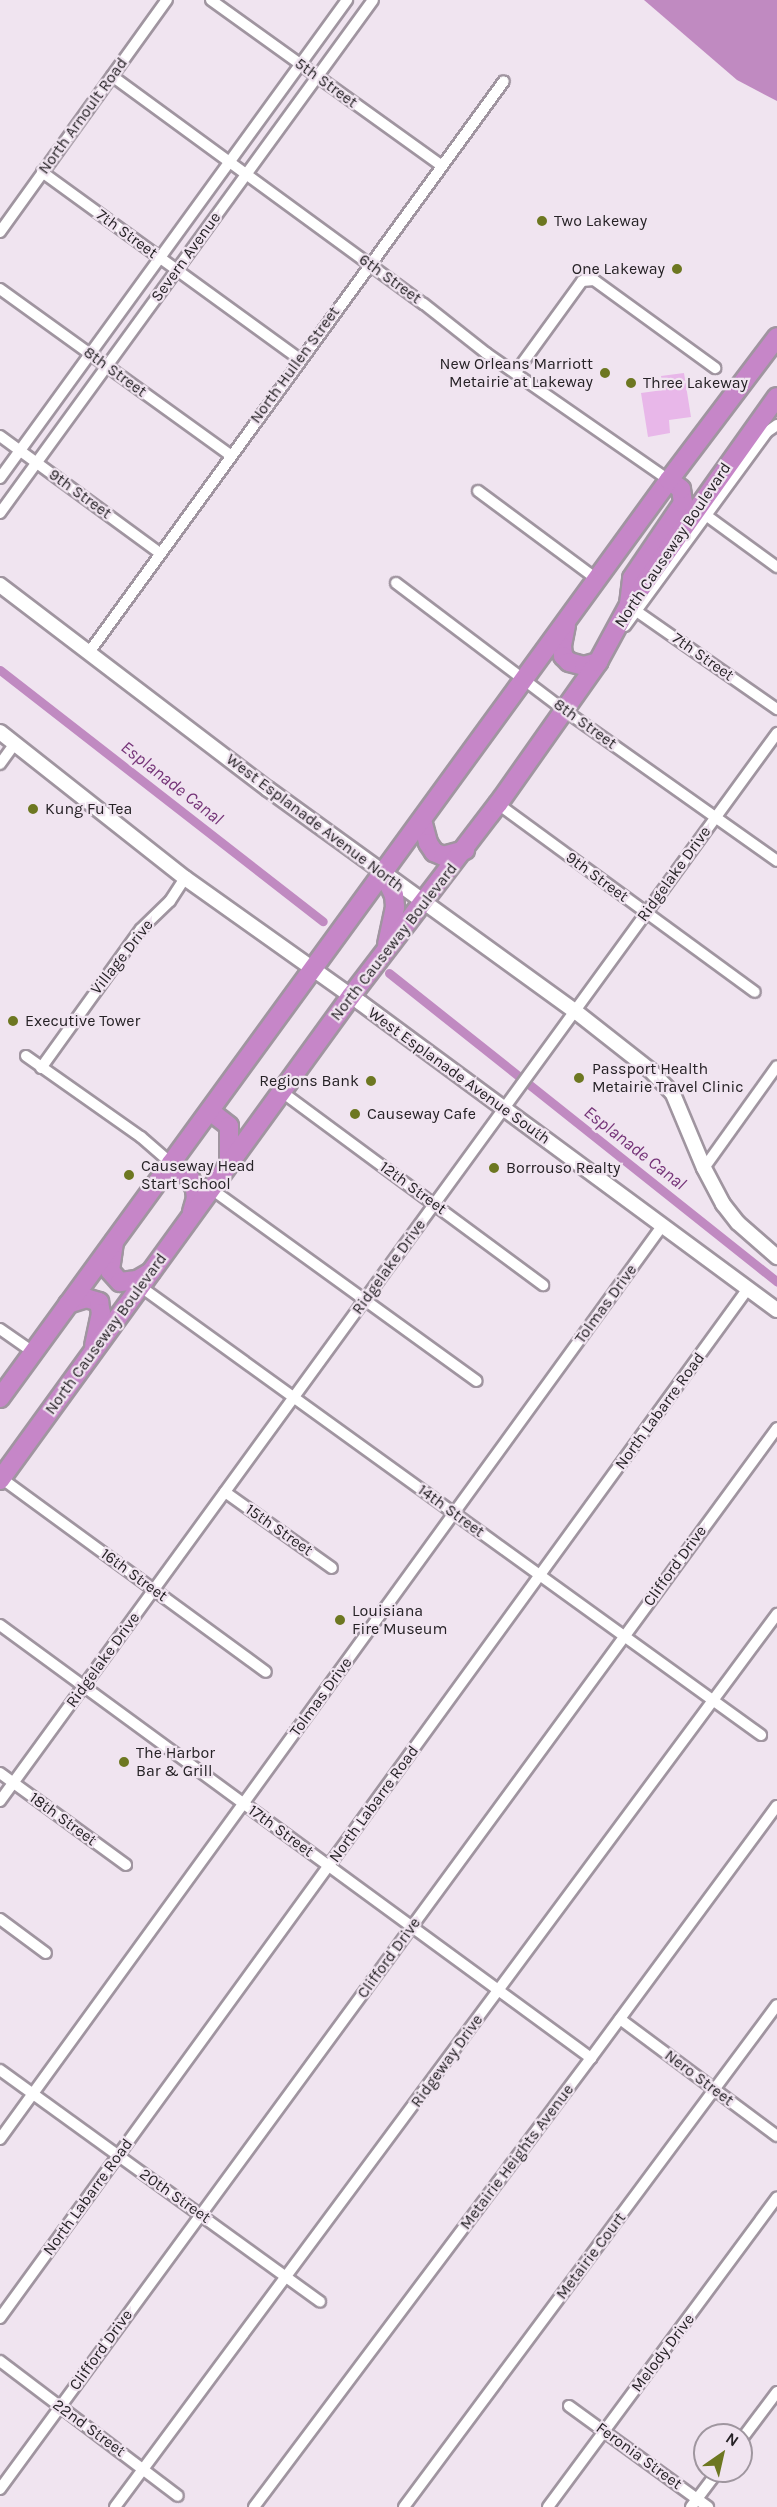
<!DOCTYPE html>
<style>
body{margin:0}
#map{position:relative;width:777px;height:2507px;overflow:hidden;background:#f0e4f0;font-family:Karla,sans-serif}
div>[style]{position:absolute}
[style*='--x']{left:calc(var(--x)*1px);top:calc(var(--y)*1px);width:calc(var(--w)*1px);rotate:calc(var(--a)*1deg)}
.green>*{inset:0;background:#e8b7e9}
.water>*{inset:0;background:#c08ac1}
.canal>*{height:9px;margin:-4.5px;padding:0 4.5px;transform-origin:4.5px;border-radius:4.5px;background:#c08ac1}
.roads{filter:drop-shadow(2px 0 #a095a0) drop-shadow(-2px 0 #a095a0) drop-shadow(0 2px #a095a0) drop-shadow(0 -2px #a095a0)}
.street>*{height:10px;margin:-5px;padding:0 5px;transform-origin:5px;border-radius:5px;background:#fff}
.secondary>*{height:14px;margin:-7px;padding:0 7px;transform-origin:7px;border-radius:7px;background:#fff}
.highway>*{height:18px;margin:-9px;padding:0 9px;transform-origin:9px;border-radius:9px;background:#c686c8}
.dots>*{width:16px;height:16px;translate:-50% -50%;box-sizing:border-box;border:3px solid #f0e4f0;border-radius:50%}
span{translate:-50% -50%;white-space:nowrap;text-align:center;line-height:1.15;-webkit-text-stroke:4.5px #f0e4f0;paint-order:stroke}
.street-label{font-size:16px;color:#262226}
.poi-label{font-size:16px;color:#262226}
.left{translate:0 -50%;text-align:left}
.right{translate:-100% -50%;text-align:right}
.water-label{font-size:18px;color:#753478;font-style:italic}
.north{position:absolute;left:693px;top:2423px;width:60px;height:60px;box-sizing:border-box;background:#f0e4f0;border:2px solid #9f969f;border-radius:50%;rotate:34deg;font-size:16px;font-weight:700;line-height:24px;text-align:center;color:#262226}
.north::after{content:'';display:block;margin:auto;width:21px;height:27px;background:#6d7721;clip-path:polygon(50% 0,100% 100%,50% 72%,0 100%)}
</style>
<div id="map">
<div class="green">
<i style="clip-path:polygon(684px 373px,691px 417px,669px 420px,670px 433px,648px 437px,641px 393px,663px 390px,661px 376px)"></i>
</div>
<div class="water">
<i style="clip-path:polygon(644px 0,777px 0,777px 101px,737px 80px)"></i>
</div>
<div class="canal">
<i style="--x:0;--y:670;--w:409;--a:37.9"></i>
<i style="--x:389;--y:973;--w:496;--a:38.5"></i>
</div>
<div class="roads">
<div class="street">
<i style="--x:211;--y:0;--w:283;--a:35.7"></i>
<i style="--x:112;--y:76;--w:386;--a:36.2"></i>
<i style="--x:424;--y:304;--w:79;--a:38.3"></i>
<i style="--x:486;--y:353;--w:223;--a:34.8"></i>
<i style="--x:42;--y:172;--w:318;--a:36"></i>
<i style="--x:0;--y:232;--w:286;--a:-54.3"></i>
<i style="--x:0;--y:289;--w:284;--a:35.8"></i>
<i style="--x:516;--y:372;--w:112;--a:-54"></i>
<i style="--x:582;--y:281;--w:12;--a:-5"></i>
<i style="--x:594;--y:280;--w:150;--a:36"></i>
<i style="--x:0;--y:436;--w:198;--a:36.2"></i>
<i style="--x:0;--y:478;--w:591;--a:-54.02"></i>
<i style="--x:478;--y:491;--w:149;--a:36.6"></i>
<i style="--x:0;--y:513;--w:634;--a:-53.98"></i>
<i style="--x:707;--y:516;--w:87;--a:36.1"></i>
<i style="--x:396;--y:583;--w:211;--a:37.1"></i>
<i style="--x:564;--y:710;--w:261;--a:35.3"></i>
<i style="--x:632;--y:608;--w:177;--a:34.9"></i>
<i style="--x:625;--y:626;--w:240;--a:-53.8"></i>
<i style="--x:767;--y:432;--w:12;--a:-35"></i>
<i style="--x:90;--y:651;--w:704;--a:-54.01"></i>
<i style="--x:0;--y:764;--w:26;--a:-54"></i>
<i style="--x:498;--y:804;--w:318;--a:36.2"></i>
<i style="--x:26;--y:1056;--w:141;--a:35.2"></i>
<i style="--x:141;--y:1137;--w:40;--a:41"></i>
<i style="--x:41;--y:1068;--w:171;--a:-54.3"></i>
<i style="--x:141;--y:929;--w:40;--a:-44"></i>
<i style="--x:170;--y:901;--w:27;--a:-57"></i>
<i style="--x:282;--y:1092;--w:325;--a:36.5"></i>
<i style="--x:704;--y:1168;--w:125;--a:-54.4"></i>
<i style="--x:210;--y:1188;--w:329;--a:35.9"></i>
<i style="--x:141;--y:1287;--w:765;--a:35.85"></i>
<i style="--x:0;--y:1329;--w:40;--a:34.9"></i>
<i style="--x:1;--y:1478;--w:328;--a:36.2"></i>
<i style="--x:225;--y:1492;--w:131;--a:35.4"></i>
<i style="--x:0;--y:1625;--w:733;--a:36.23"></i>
<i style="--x:0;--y:1773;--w:156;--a:36.1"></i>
<i style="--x:0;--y:1801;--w:1321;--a:-53.96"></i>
<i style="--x:0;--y:1919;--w:57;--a:36.5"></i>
<i style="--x:620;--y:2019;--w:196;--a:36.7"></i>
<i style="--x:0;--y:2070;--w:395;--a:35.9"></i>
<i style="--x:0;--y:2139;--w:1128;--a:-54.05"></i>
<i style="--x:0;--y:2318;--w:1271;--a:-54"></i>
<i style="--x:0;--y:2361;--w:223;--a:37.2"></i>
<i style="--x:569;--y:2406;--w:172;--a:36"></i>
<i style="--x:741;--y:2440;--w:60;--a:-53.1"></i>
<i style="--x:0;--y:2489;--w:1315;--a:-53.78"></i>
<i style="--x:115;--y:2507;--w:1112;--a:-53.45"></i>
<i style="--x:254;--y:2507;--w:561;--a:-53.11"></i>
<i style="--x:591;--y:2058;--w:313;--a:-53.6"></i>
<i style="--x:404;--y:2507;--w:625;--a:-53.39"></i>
<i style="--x:548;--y:2507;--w:385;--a:-53.5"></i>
<i style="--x:691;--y:2507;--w:45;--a:-53.1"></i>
</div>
<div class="secondary">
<i style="--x:0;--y:585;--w:337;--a:37.3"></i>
<i style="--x:268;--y:789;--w:379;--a:35.9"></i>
<i style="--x:575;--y:1011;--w:95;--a:38.2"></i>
<i style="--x:650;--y:1070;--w:33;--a:46"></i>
<i style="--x:673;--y:1094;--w:80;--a:67.3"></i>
<i style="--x:704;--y:1168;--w:41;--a:62.2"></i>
<i style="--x:723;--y:1204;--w:24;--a:52"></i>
<i style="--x:738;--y:1223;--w:52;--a:41.1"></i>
<i style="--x:0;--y:732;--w:236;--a:38.3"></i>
<i style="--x:185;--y:878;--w:216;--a:35.4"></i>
<i style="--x:361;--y:1003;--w:517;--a:36.43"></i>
</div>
<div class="highway">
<i style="--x:629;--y:604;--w:26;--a:-83"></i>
<i style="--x:632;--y:578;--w:91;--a:-55.8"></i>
<i style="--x:683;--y:503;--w:14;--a:-98"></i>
<i style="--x:681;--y:489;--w:15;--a:-143"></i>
<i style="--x:566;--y:625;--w:21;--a:101"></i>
<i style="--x:562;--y:646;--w:10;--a:84"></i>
<i style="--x:563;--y:656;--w:8;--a:45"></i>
<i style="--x:569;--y:662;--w:16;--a:15"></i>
<i style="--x:584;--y:666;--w:15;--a:-16"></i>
<i style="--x:422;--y:820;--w:24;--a:75"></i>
<i style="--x:428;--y:843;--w:11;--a:56"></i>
<i style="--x:434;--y:852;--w:10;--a:24"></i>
<i style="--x:443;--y:856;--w:23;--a:-15"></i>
<i style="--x:384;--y:874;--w:23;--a:65"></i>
<i style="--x:394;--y:895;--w:12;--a:85"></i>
<i style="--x:395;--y:907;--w:38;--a:102"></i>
<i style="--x:210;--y:1111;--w:24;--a:38"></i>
<i style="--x:229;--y:1126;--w:36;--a:90"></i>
<i style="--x:171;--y:1163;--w:24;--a:38"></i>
<i style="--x:190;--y:1178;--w:12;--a:66"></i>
<i style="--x:195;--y:1189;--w:9;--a:84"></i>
<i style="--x:196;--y:1198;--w:15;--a:106"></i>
<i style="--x:114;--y:1242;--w:29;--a:98"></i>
<i style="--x:110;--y:1271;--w:15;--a:48"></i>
<i style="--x:120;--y:1282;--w:17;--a:-7"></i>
<i style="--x:137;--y:1280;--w:16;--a:-30"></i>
<i style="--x:68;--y:1304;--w:19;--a:-18"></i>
<i style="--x:86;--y:1298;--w:14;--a:17"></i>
<i style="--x:99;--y:1302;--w:11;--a:80"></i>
<i style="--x:101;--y:1313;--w:33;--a:102"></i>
<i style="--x:0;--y:1398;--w:1136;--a:-53.92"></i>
<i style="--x:669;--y:480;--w:179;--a:-52.9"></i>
<i style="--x:0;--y:1480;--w:598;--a:-54.05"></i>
<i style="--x:351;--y:996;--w:242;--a:-52.6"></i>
<i style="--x:498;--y:804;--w:174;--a:-54.8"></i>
<i style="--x:598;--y:662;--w:65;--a:-61.5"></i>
<i style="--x:629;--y:605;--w:255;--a:-54.6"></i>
</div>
</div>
<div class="dots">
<i style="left:542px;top:221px;background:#6d7721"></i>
<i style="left:677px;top:269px;background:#6d7721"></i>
<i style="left:605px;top:373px;background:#6d7721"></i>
<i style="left:631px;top:383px;background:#6d7721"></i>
<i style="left:33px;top:809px;background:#6d7721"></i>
<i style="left:13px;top:1021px;background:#6d7721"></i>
<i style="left:579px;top:1078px;background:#6d7721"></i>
<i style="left:371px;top:1081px;background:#6d7721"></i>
<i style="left:355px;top:1114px;background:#6d7721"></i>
<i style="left:494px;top:1168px;background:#6d7721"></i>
<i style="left:129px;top:1175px;background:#6d7721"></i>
<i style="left:340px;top:1620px;background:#6d7721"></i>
<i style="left:124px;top:1762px;background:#6d7721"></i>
</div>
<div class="street-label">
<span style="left:326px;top:83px;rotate:36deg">5th Street</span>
<span style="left:83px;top:116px;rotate:-54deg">North Arnoult Road</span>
<span style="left:127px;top:234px;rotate:36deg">7th Street</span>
<span style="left:186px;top:257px;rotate:-54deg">Severn Avenue</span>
<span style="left:390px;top:279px;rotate:36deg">6th Street</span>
<span style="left:295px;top:365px;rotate:-54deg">North Hullen Street</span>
<span style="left:115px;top:372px;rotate:36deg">8th Street</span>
<span style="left:80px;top:494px;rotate:36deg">9th Street</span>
<span style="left:673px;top:545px;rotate:-56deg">North Causeway Boulevard</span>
<span style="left:703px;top:657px;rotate:35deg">7th Street</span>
<span style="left:585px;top:724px;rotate:36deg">8th Street</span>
<span style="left:315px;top:823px;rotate:37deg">West Esplanade Avenue North</span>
<span style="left:674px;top:874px;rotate:-54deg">Ridgelake Drive</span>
<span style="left:597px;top:877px;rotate:36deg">9th Street</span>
<span style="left:394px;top:942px;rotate:-52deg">North Causeway Boulevard</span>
<span style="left:122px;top:957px;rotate:-52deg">Village Drive</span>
<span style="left:459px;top:1076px;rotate:36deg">West Esplanade Avenue South</span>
<span style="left:413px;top:1188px;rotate:36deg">12th Street</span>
<span style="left:389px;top:1267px;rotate:-54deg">Ridgelake Drive</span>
<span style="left:606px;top:1304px;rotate:-54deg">Tolmas Drive</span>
<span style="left:106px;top:1334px;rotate:-54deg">North Causeway Boulevard</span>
<span style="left:660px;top:1411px;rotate:-54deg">North Labarre Road</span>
<span style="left:451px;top:1511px;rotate:36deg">14th Street</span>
<span style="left:279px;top:1530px;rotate:35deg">15th Street</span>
<span style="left:675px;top:1566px;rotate:-54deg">Clifford Drive</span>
<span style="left:134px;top:1575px;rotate:36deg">16th Street</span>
<span style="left:103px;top:1660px;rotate:-54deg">Ridgelake Drive</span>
<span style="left:321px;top:1697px;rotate:-54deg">Tolmas Drive</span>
<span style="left:374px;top:1804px;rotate:-54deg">North Labarre Road</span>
<span style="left:63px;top:1819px;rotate:36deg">18th Street</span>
<span style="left:281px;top:1831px;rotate:36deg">17th Street</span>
<span style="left:389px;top:1958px;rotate:-54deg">Clifford Drive</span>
<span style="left:447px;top:2061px;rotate:-54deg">Ridgeway Drive</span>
<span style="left:699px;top:2078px;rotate:37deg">Nero Street</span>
<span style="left:517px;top:2157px;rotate:-53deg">Metairie Heights Avenue</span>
<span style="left:175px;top:2196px;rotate:35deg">20th Street</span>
<span style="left:88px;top:2197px;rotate:-54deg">North Labarre Road</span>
<span style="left:591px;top:2256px;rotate:-53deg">Metairie Court</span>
<span style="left:101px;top:2350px;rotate:-54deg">Clifford Drive</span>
<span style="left:663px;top:2353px;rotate:-53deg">Melody Drive</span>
<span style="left:89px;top:2428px;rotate:36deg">22nd Street</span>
<span style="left:639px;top:2456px;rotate:36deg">Feronia Street</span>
</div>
<div class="poi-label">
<span class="left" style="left:554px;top:221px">Two Lakeway</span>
<span class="right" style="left:665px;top:269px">One Lakeway</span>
<span class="right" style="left:593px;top:373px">New Orleans Marriott<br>Metairie at Lakeway</span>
<span class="left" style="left:643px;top:383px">Three Lakeway</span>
<span class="left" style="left:45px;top:809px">Kung Fu Tea</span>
<span class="left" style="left:25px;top:1021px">Executive Tower</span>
<span class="left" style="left:592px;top:1078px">Passport Health<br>Metairie Travel Clinic</span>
<span class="right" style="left:359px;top:1081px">Regions Bank</span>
<span class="left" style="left:367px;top:1114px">Causeway Cafe</span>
<span class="left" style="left:141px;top:1175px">Causeway Head<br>Start School</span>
<span class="left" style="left:506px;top:1168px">Borrouso Realty</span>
<span class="left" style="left:352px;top:1620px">Louisiana<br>Fire Museum</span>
<span class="left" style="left:136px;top:1762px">The Harbor<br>Bar &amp; Grill</span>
</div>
<div class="water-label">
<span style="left:172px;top:783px;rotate:38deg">Esplanade Canal</span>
<span style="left:635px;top:1148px;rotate:38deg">Esplanade Canal</span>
</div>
<div class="north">N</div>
</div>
